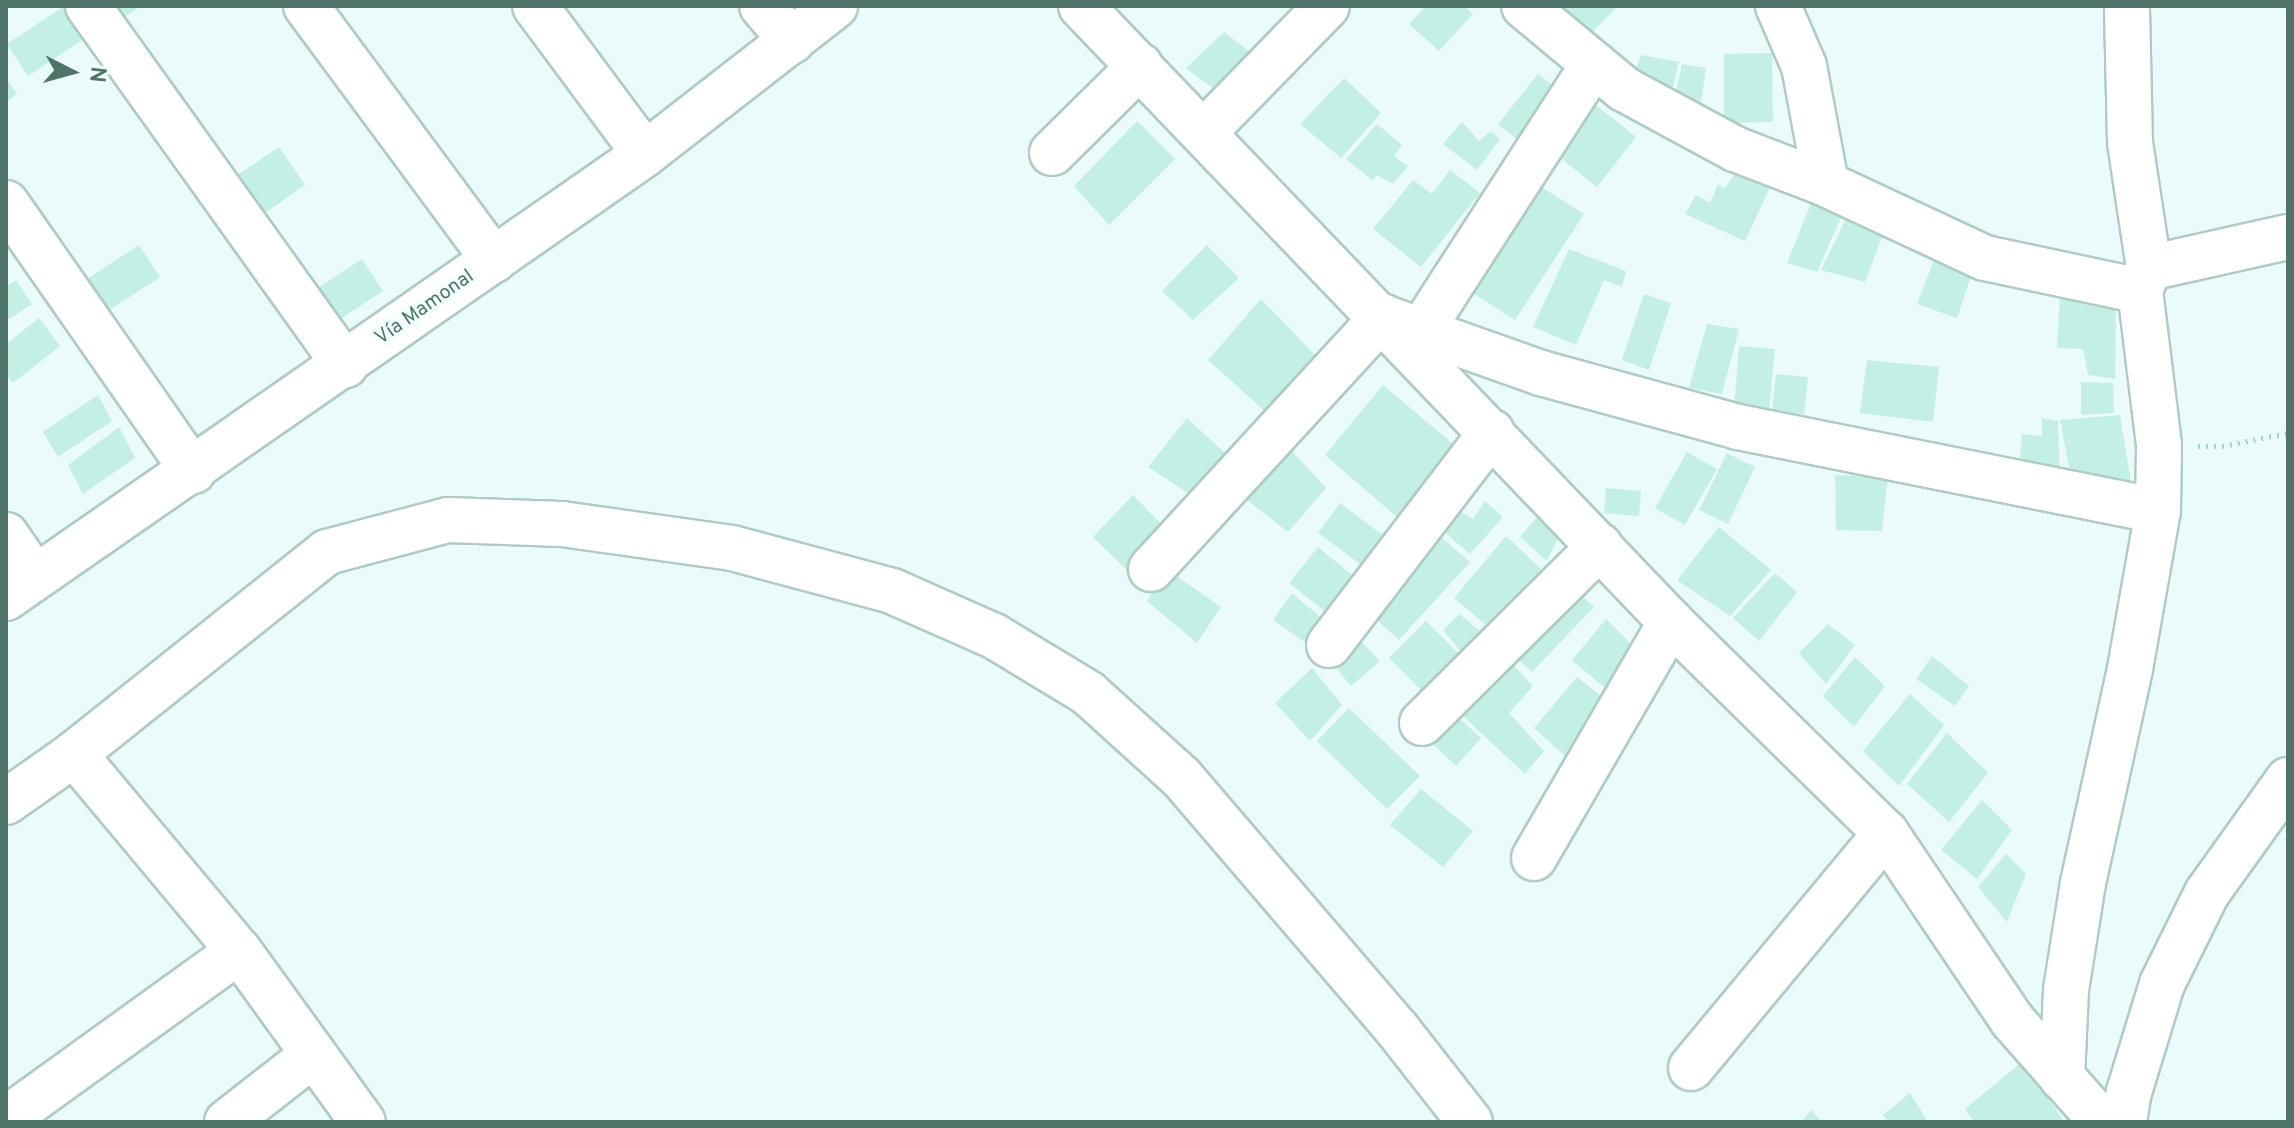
<!DOCTYPE html>
<meta charset="utf-8">
<style>
body{margin:0}
#map{position:relative;width:2294px;height:1128px;overflow:hidden;background:#ebfbfb;font-family:Overpass,sans-serif}
div>[style]{position:absolute}
[style*='--x']{left:calc(var(--x)*1px);top:calc(var(--y)*1px);width:calc(var(--w)*1px);rotate:calc(var(--a)*1deg)}
.building>*{inset:0;background:#c4efe4}
.path>*{height:5px;margin-top:-2.5px;transform-origin:0;background:repeating-linear-gradient(90deg,#a7d4c8 0 2px,transparent 0 8px)}
.roads{filter:drop-shadow(2px 0 #aecbc5) drop-shadow(-2px 0 #aecbc5) drop-shadow(0 2px #aecbc5) drop-shadow(0 -2px #aecbc5)}
.minor>*{height:44px;margin:-22px;padding:0 22px;transform-origin:22px;border-radius:22px;background:#fff}
span{translate:-50% -50%;white-space:nowrap;text-align:center;line-height:1.15;-webkit-text-stroke:7px #f1fefd;paint-order:stroke}
.street-label{font-size:20px;color:#4f756a}
.frame{position:absolute;inset:0;border:8px solid #4f756a;pointer-events:none}
.north{position:absolute;left:32px;top:32px;width:80px;height:80px;-webkit-text-stroke:6px #f1fefd;paint-order:stroke;rotate:96deg;font-size:22px;font-weight:700;line-height:32px;text-align:center;color:#4f756a}
.north::after{content:'';display:block;margin:auto;width:28px;height:36px;background:#4f756a;clip-path:polygon(50% 0,100% 100%,50% 72%,0 100%)}
</style>
<div id="map">
<div class="building">
<i style="clip-path:polygon(64px 6px,69px 6px,88px 36px,28px 76px,7px 44px)"></i>
<i style="clip-path:polygon(97px 6px,141px 6px,110px 27px)"></i>
<i style="clip-path:polygon(1426px 6px,1464px 6px,1473px 14px,1439px 51px,1409px 24px)"></i>
<i style="clip-path:polygon(1564px 6px,1618px 6px,1578px 46px,1546px 20px)"></i>
<i style="clip-path:polygon(1224px 32px,1250px 52px,1218px 92px,1186px 68px)"></i>
<i style="clip-path:polygon(1772px 53px,1773px 122px,1724px 123px,1724px 54px)"></i>
<i style="clip-path:polygon(1641px 55px,1679px 62px,1670px 99px,1629px 88px)"></i>
<i style="clip-path:polygon(1682px 64px,1706px 68px,1700px 110px,1673px 106px)"></i>
<i style="clip-path:polygon(1538px 74px,1562px 93px,1521px 143px,1498px 124px)"></i>
<i style="clip-path:polygon(6px 78px,17px 94px,6px 102px)"></i>
<i style="clip-path:polygon(1344px 78px,1381px 113px,1341px 158px,1300px 124px)"></i>
<i style="clip-path:polygon(1592px 102px,1636px 137px,1597px 187px,1553px 152px)"></i>
<i style="clip-path:polygon(1137px 121px,1175px 159px,1109px 225px,1074px 186px)"></i>
<i style="clip-path:polygon(1462px 122px,1479px 141px,1491px 131px,1500px 139px,1477px 170px,1443px 144px)"></i>
<i style="clip-path:polygon(1377px 124px,1402px 145px,1394px 156px,1408px 166px,1393px 184px,1377px 175px,1372px 180px,1346px 159px)"></i>
<i style="clip-path:polygon(279px 147px,305px 185px,254px 221px,227px 182px)"></i>
<i style="clip-path:polygon(1738px 169px,1773px 181px,1745px 241px,1685px 214px,1696px 195px,1710px 203px,1718px 185px,1725px 188px)"></i>
<i style="clip-path:polygon(1450px 170px,1480px 193px,1421px 267px,1373px 229px,1413px 180px,1432px 194px)"></i>
<i style="clip-path:polygon(1532px 181px,1584px 214px,1515px 320px,1457px 283px)"></i>
<i style="clip-path:polygon(1816px 191px,1848px 202px,1817px 272px,1787px 263px)"></i>
<i style="clip-path:polygon(1849px 212px,1887px 224px,1865px 282px,1821px 270px)"></i>
<i style="clip-path:polygon(139px 245px,160px 277px,99px 317px,78px 285px)"></i>
<i style="clip-path:polygon(1207px 245px,1239px 278px,1193px 320px,1162px 291px)"></i>
<i style="clip-path:polygon(1569px 249px,1626px 271px,1622px 287px,1604px 280px,1576px 345px,1533px 327px)"></i>
<i style="clip-path:polygon(1936px 255px,1974px 267px,1957px 318px,1917px 304px)"></i>
<i style="clip-path:polygon(362px 259px,383px 291px,322px 331px,301px 299px)"></i>
<i style="clip-path:polygon(16px 280px,32px 304px,6px 321px,6px 287px)"></i>
<i style="clip-path:polygon(1644px 294px,1671px 303px,1649px 370px,1622px 360px)"></i>
<i style="clip-path:polygon(2060px 297px,2116px 301px,2115px 379px,2088px 375px,2083px 349px,2057px 348px)"></i>
<i style="clip-path:polygon(1261px 299px,1315px 355px,1268px 414px,1208px 360px)"></i>
<i style="clip-path:polygon(39px 318px,60px 346px,13px 383px,6px 375px,6px 344px)"></i>
<i style="clip-path:polygon(1707px 324px,1739px 329px,1722px 394px,1689px 388px)"></i>
<i style="clip-path:polygon(1739px 346px,1775px 349px,1769px 411px,1734px 409px)"></i>
<i style="clip-path:polygon(1867px 360px,1939px 367px,1933px 422px,1860px 413px)"></i>
<i style="clip-path:polygon(1776px 374px,1808px 377px,1804px 414px,1772px 412px)"></i>
<i style="clip-path:polygon(2081px 382px,2113px 383px,2114px 413px,2081px 415px)"></i>
<i style="clip-path:polygon(1383px 385px,1465px 454px,1406px 525px,1325px 455px)"></i>
<i style="clip-path:polygon(98px 395px,112px 421px,58px 457px,43px 432px)"></i>
<i style="clip-path:polygon(2120px 415px,2132px 488px,2074px 493px,2060px 420px)"></i>
<i style="clip-path:polygon(1187px 418px,1227px 455px,1194px 497px,1148px 467px)"></i>
<i style="clip-path:polygon(2042px 418px,2058px 421px,2060px 479px,2019px 472px,2022px 434px,2042px 436px)"></i>
<i style="clip-path:polygon(119px 427px,135px 458px,83px 494px,68px 465px)"></i>
<i style="clip-path:polygon(1282px 440px,1326px 488px,1288px 532px,1234px 490px)"></i>
<i style="clip-path:polygon(1687px 452px,1717px 469px,1685px 525px,1655px 508px)"></i>
<i style="clip-path:polygon(1727px 453px,1755px 467px,1728px 524px,1699px 510px)"></i>
<i style="clip-path:polygon(1835px 475px,1888px 476px,1882px 531px,1836px 530px)"></i>
<i style="clip-path:polygon(1606px 488px,1641px 491px,1639px 516px,1604px 513px)"></i>
<i style="clip-path:polygon(1133px 495px,1168px 531px,1134px 577px,1093px 537px)"></i>
<i style="clip-path:polygon(1485px 501px,1503px 517px,1470px 554px,1438px 527px,1452px 506px,1473px 519px)"></i>
<i style="clip-path:polygon(1340px 503px,1389px 540px,1367px 569px,1318px 533px)"></i>
<i style="clip-path:polygon(1537px 517px,1558px 538px,1547px 561px,1520px 537px)"></i>
<i style="clip-path:polygon(1719px 527px,1771px 570px,1730px 616px,1677px 580px)"></i>
<i style="clip-path:polygon(1435px 532px,1470px 562px,1399px 640px,1367px 611px)"></i>
<i style="clip-path:polygon(1506px 536px,1541px 569px,1492px 630px,1454px 598px)"></i>
<i style="clip-path:polygon(1318px 547px,1364px 585px,1338px 622px,1289px 583px)"></i>
<i style="clip-path:polygon(1168px 570px,1221px 607px,1197px 643px,1147px 601px)"></i>
<i style="clip-path:polygon(1775px 573px,1797px 592px,1759px 641px,1733px 618px)"></i>
<i style="clip-path:polygon(1568px 583px,1594px 607px,1532px 672px,1506px 648px)"></i>
<i style="clip-path:polygon(1292px 593px,1331px 626px,1322px 654px,1273px 620px)"></i>
<i style="clip-path:polygon(1459px 614px,1485px 635px,1470px 663px,1443px 630px)"></i>
<i style="clip-path:polygon(1606px 619px,1632px 645px,1605px 688px,1572px 660px)"></i>
<i style="clip-path:polygon(1426px 621px,1463px 658px,1426px 695px,1389px 658px)"></i>
<i style="clip-path:polygon(1828px 624px,1855px 645px,1826px 684px,1799px 653px)"></i>
<i style="clip-path:polygon(1354px 634px,1380px 661px,1351px 686px,1328px 658px)"></i>
<i style="clip-path:polygon(1501px 652px,1533px 686px,1509px 713px,1544px 751px,1525px 774px,1450px 704px)"></i>
<i style="clip-path:polygon(1932px 656px,1969px 686px,1955px 706px,1916px 679px)"></i>
<i style="clip-path:polygon(1855px 657px,1885px 686px,1854px 727px,1823px 696px)"></i>
<i style="clip-path:polygon(1312px 668px,1342px 705px,1310px 741px,1275px 703px)"></i>
<i style="clip-path:polygon(1577px 677px,1609px 702px,1566px 757px,1534px 728px)"></i>
<i style="clip-path:polygon(1910px 694px,1944px 725px,1899px 786px,1863px 751px)"></i>
<i style="clip-path:polygon(1349px 708px,1420px 776px,1387px 809px,1317px 741px)"></i>
<i style="clip-path:polygon(1448px 708px,1481px 738px,1456px 766px,1422px 734px)"></i>
<i style="clip-path:polygon(1947px 733px,1988px 773px,1949px 822px,1907px 784px)"></i>
<i style="clip-path:polygon(1421px 789px,1473px 831px,1443px 867px,1390px 825px)"></i>
<i style="clip-path:polygon(1982px 800px,2012px 830px,1977px 879px,1941px 850px)"></i>
<i style="clip-path:polygon(2006px 854px,2026px 874px,2007px 922px,1978px 887px)"></i>
<i style="clip-path:polygon(2024px 1060px,2064px 1122px,1974px 1122px,1965px 1109px)"></i>
<i style="clip-path:polygon(1910px 1093px,1927px 1120px,1889px 1122px,1883px 1115px)"></i>
<i style="clip-path:polygon(1811px 1110px,1822px 1122px,1801px 1122px)"></i>
</div>
<div class="path">
<i style="--x:2198;--y:446;--w:24;--a:0"></i>
<i style="--x:2222;--y:446;--w:67;--a:-11.1"></i>
</div>
<div class="roads">
<div class="minor">
<i style="--x:88;--y:6;--w:442;--a:54.4"></i>
<i style="--x:306;--y:6;--w:316;--a:53.5"></i>
<i style="--x:535;--y:6;--w:184;--a:53.4"></i>
<i style="--x:762;--y:6;--w:46;--a:49.4"></i>
<i style="--x:1081;--y:6;--w:853;--a:46.24"></i>
<i style="--x:1671;--y:622;--w:301;--a:44.5"></i>
<i style="--x:1886;--y:833;--w:225;--a:56"></i>
<i style="--x:2012;--y:1020;--w:136;--a:48.6"></i>
<i style="--x:1524;--y:6;--w:130;--a:39.7"></i>
<i style="--x:1624;--y:89;--w:126;--a:28.4"></i>
<i style="--x:1735;--y:149;--w:97;--a:21"></i>
<i style="--x:1826;--y:184;--w:175;--a:25"></i>
<i style="--x:1985;--y:258;--w:158;--a:12"></i>
<i style="--x:1778;--y:6;--w:65;--a:66.6"></i>
<i style="--x:1804;--y:66;--w:120;--a:79.4"></i>
<i style="--x:1204;--y:132;--w:176;--a:-45.7"></i>
<i style="--x:1052;--y:153;--w:124;--a:-44.7"></i>
<i style="--x:6;--y:203;--w:327;--a:55.1"></i>
<i style="--x:2149;--y:268;--w:142;--a:-12.6"></i>
<i style="--x:1421;--y:331;--w:318;--a:-57.1"></i>
<i style="--x:6;--y:535;--w:51;--a:55.4"></i>
<i style="--x:1151;--y:569;--w:343;--a:-47.4"></i>
<i style="--x:1383;--y:317;--w:168;--a:19.5"></i>
<i style="--x:1541;--y:373;--w:204;--a:15.3"></i>
<i style="--x:1738;--y:427;--w:428;--a:11.3"></i>
<i style="--x:6;--y:598;--w:778;--a:-34.79"></i>
<i style="--x:645;--y:154;--w:241;--a:-37.9"></i>
<i style="--x:1329;--y:645;--w:268;--a:-52.6"></i>
<i style="--x:1422;--y:723;--w:251;--a:-44.8"></i>
<i style="--x:74;--y:754;--w:257;--a:50.1"></i>
<i style="--x:239;--y:951;--w:211;--a:54.1"></i>
<i style="--x:6;--y:802;--w:83;--a:-35.2"></i>
<i style="--x:74;--y:754;--w:324;--a:-38.6"></i>
<i style="--x:327;--y:552;--w:125;--a:-14.8"></i>
<i style="--x:448;--y:520;--w:114;--a:2"></i>
<i style="--x:562;--y:524;--w:172;--a:8"></i>
<i style="--x:732;--y:548;--w:166;--a:15"></i>
<i style="--x:892;--y:591;--w:111;--a:23.8"></i>
<i style="--x:994;--y:636;--w:110;--a:31.2"></i>
<i style="--x:1088;--y:693;--w:125;--a:42.1"></i>
<i style="--x:1181;--y:777;--w:332;--a:49.4"></i>
<i style="--x:1397;--y:1029;--w:118;--a:51.9"></i>
<i style="--x:1534;--y:858;--w:273;--a:-59.9"></i>
<i style="--x:1691;--y:1068;--w:305;--a:-50.3"></i>
<i style="--x:2062;--y:1078;--w:88;--a:-87.4"></i>
<i style="--x:2066;--y:990;--w:108;--a:-81"></i>
<i style="--x:2083;--y:883;--w:219;--a:-77.6"></i>
<i style="--x:2130;--y:669;--w:160;--a:-80"></i>
<i style="--x:2158;--y:511;--w:66;--a:-89.1"></i>
<i style="--x:2159;--y:445;--w:155;--a:-97"></i>
<i style="--x:2140;--y:291;--w:25;--a:-69"></i>
<i style="--x:2149;--y:268;--w:127;--a:-98.6"></i>
<i style="--x:2130;--y:142;--w:136;--a:-91.3"></i>
<i style="--x:6;--y:1119;--w:287;--a:-35.8"></i>
<i style="--x:227;--y:1122;--w:110;--a:-38"></i>
<i style="--x:2124;--y:1122;--w:30;--a:-81"></i>
<i style="--x:2129;--y:1092;--w:113;--a:-73"></i>
<i style="--x:2162;--y:984;--w:102;--a:-63.7"></i>
<i style="--x:2207;--y:893;--w:139;--a:-54.4"></i>
</div>
</div>
<div class="street-label">
<span style="left:425px;top:308px;rotate:-35deg">Vía Mamonal</span>
</div>
<div class="frame"></div>
<div class="north">N</div>
</div>
